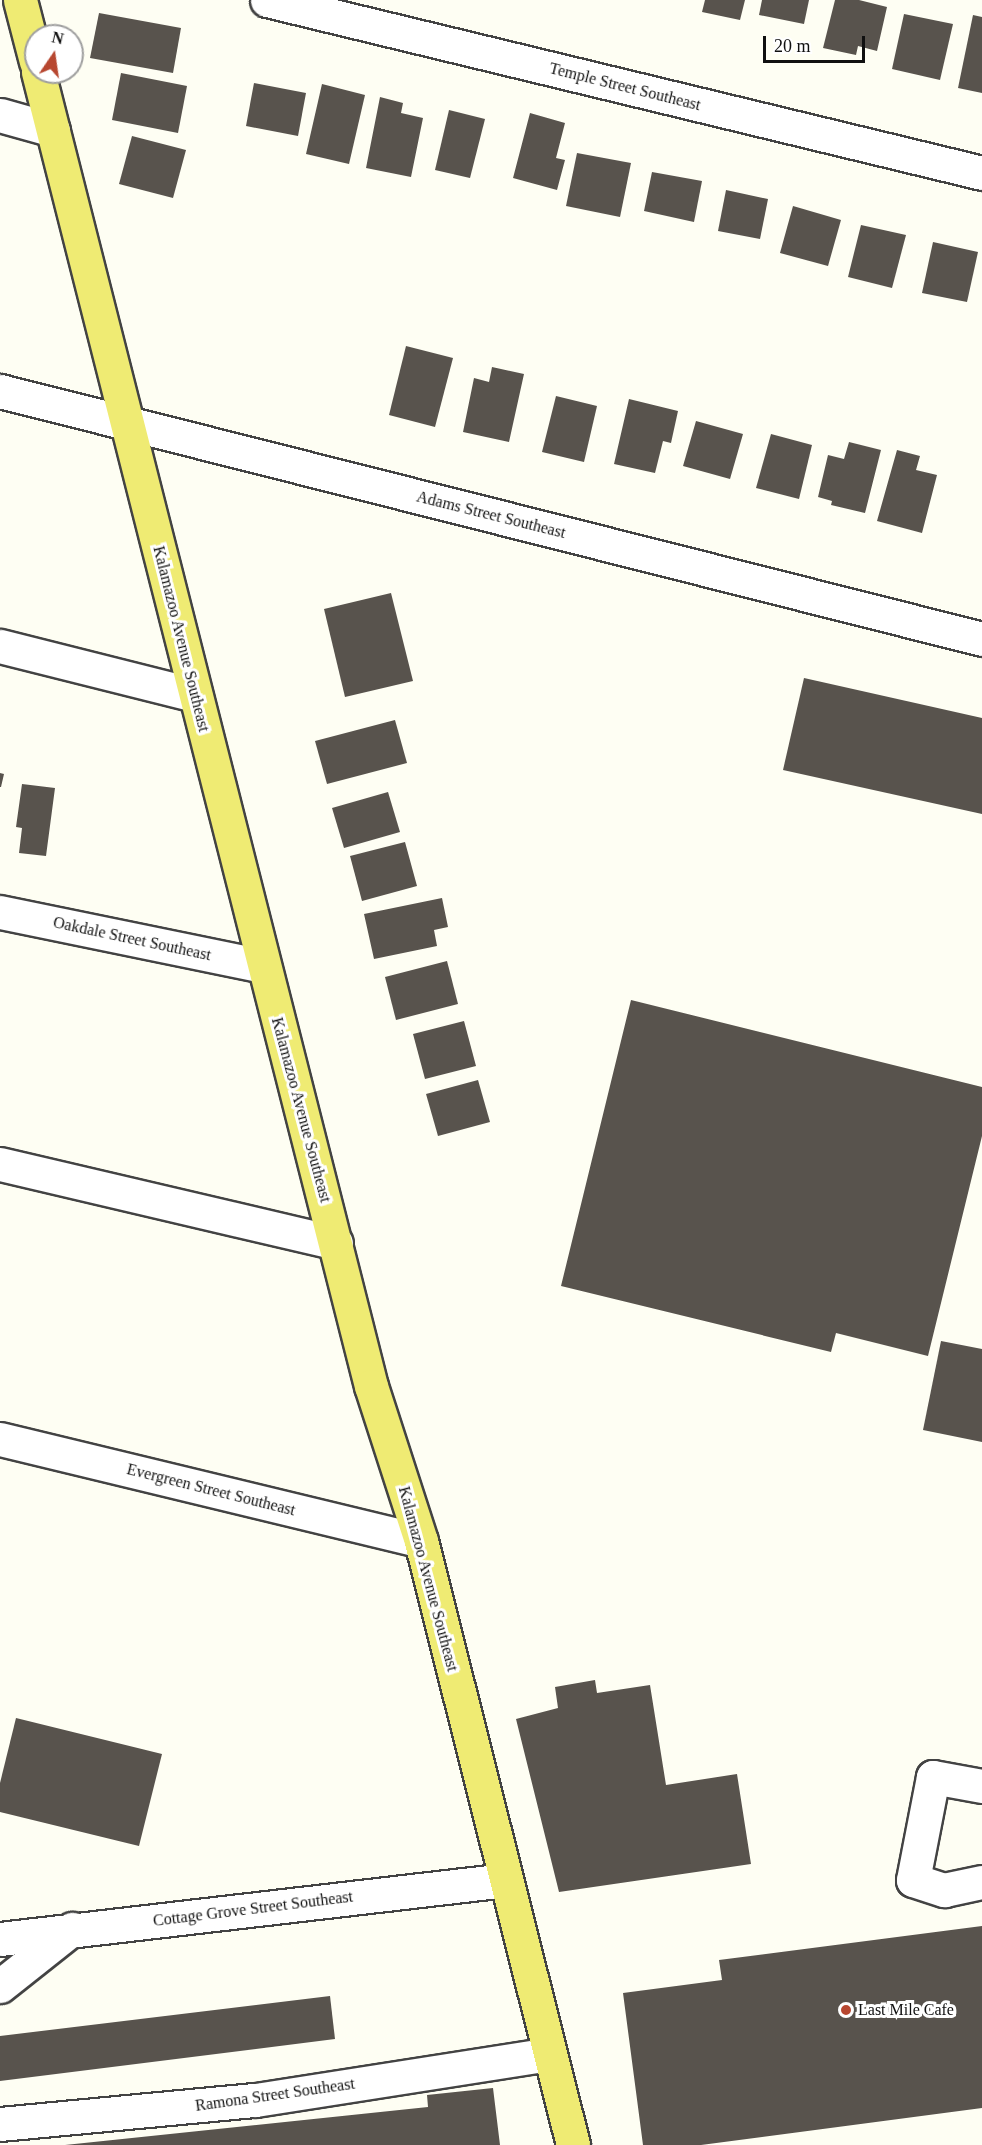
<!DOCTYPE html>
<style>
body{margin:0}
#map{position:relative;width:982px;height:2145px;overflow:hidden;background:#fefef3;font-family:"Times New Roman",serif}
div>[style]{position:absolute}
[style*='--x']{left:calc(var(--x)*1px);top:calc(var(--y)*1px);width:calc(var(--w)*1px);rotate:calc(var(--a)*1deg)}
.building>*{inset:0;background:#58534d}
.roads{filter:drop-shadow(2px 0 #434343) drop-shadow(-2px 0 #434343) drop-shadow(0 2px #434343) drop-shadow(0 -2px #434343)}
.minor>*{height:33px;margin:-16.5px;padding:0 16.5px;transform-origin:16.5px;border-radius:16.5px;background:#fff}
.major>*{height:33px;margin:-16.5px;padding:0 16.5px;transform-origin:16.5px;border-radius:16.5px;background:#efeb73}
.dots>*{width:16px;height:16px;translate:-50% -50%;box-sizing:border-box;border:3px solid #fff;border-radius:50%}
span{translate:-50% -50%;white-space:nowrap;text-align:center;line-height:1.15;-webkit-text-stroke:6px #fff;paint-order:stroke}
.street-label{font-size:16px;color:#101010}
.poi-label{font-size:16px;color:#101010}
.left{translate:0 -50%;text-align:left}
.north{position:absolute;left:24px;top:24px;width:60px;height:60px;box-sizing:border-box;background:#fff;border:2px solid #9f9f9f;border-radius:50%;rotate:13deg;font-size:16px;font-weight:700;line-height:24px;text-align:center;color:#101010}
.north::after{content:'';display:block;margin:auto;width:21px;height:27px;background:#b74730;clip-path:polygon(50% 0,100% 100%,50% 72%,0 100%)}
.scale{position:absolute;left:763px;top:36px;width:102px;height:27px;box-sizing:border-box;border:3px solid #101010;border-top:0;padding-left:8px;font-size:18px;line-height:21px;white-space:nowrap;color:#101010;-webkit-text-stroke:4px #fff;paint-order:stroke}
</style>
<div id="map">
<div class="building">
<i style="clip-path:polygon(705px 0,745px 0,740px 20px,702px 12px)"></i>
<i style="clip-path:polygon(762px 0,809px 0,804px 24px,759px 15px)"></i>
<i style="clip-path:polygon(835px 0,859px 0,887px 7px,877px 51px,858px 46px,856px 55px,823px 48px)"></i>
<i style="clip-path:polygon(99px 13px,181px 28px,173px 73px,90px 58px)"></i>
<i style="clip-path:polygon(904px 14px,953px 24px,940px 80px,892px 69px)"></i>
<i style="clip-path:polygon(973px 15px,982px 17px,982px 93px,958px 88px)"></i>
<i style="clip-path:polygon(121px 73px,187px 86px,178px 133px,112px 120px)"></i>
<i style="clip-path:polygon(254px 83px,306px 93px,298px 136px,246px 126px)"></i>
<i style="clip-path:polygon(322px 84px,365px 95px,349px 164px,306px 154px)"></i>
<i style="clip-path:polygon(380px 97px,403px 103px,401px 113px,423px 118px,411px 177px,366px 168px)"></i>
<i style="clip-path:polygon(449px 110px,485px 119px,470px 178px,435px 170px)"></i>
<i style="clip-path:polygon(530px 113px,565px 123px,556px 158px,565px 160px,557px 190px,513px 178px)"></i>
<i style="clip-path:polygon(132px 136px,186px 150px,173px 198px,119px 184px)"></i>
<i style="clip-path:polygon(577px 153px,631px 163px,620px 217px,566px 206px)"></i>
<i style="clip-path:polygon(652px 172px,702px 181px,694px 222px,644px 211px)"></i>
<i style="clip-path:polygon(726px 190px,768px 199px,760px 239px,718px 231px)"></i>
<i style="clip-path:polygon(793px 206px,841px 220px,828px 266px,780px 253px)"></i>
<i style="clip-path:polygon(861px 225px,906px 235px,892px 288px,848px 277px)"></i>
<i style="clip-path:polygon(933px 242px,978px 252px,967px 302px,922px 293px)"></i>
<i style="clip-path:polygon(406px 346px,453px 358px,435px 427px,389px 415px)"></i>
<i style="clip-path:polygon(492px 367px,524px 374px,509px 442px,463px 432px,474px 378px,489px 382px)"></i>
<i style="clip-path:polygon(556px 396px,597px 406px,584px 462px,542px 452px)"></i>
<i style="clip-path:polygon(629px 399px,678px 411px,671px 443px,663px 441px,655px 473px,614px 464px)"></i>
<i style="clip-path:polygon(696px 421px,743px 434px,730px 479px,683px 466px)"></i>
<i style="clip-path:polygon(771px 434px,812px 445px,799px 499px,756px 488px)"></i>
<i style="clip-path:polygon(849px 442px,881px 450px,865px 513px,831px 505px,832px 501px,818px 497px,828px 455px,844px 459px)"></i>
<i style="clip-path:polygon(897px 450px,920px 456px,916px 470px,937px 475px,922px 533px,877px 521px)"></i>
<i style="clip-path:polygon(391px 593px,413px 681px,345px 697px,324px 609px)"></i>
<i style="clip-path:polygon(804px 678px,982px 718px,982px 814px,783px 770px)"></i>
<i style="clip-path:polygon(395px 720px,407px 763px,327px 784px,315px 741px)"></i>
<i style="clip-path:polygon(0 773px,4px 774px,1px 787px,0 787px)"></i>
<i style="clip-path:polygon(22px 784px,55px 788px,46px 856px,19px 853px,22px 828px,16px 827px)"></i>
<i style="clip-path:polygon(388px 792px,400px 832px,344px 848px,332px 808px)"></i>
<i style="clip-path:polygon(405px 842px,417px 886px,362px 901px,350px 856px)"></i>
<i style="clip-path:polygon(442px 898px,448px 927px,434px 930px,437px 946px,374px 959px,364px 914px)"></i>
<i style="clip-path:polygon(447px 961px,458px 1004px,396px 1020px,385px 977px)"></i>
<i style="clip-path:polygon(631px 1000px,982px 1087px,982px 1136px,928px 1356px,836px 1333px,831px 1352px,561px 1286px)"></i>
<i style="clip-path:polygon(464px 1021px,476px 1066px,425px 1079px,413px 1034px)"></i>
<i style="clip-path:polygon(478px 1080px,490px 1122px,438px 1136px,426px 1094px)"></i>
<i style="clip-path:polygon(941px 1341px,982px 1349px,982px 1442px,923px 1430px)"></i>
<i style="clip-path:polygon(595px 1680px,597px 1693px,650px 1685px,666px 1785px,737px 1774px,751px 1864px,559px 1892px,516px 1719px,558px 1708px,555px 1687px)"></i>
<i style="clip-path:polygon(16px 1718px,162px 1754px,139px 1846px,0 1812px,0 1783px)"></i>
<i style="clip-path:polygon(982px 1926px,982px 2108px,701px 2145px,643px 2145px,623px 1993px,722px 1980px,719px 1960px)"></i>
<i style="clip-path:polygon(330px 1996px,335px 2039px,0 2081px,0 2036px)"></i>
<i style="clip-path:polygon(493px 2088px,500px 2145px,65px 2145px,428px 2107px,427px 2095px)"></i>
</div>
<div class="roads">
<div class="minor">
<i style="--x:267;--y:0;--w:736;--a:13.6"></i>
<i style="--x:0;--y:115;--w:55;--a:15.8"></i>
<i style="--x:0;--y:391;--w:1013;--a:14.17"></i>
<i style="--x:0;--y:646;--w:201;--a:14.1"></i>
<i style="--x:0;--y:912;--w:269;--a:11.6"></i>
<i style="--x:0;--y:1164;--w:345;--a:13.2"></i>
<i style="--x:0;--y:1439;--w:433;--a:13.6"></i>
<i style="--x:982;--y:1786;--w:50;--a:-169.6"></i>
<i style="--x:933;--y:1777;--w:105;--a:101"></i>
<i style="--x:913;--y:1880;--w:33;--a:18"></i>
<i style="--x:944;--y:1890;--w:39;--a:-12"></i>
<i style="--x:0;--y:1939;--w:509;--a:-6.65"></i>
<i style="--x:0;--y:1986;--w:92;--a:-38.4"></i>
<i style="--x:0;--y:2124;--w:257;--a:-5.4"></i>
<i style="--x:256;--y:2100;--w:297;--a:-8.9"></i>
</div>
<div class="major">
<i style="--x:20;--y:0;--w:64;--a:75.5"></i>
<i style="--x:38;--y:72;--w:1356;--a:75.78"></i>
<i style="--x:371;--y:1386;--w:163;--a:72.1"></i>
<i style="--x:421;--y:1541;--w:623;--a:75.87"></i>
</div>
</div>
<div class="dots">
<i style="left:846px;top:2010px;background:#b74730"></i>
</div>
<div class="street-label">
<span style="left:625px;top:87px;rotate:14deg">Temple Street Southeast</span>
<span style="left:491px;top:515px;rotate:14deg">Adams Street Southeast</span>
<span style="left:181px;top:639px;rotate:76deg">Kalamazoo Avenue Southeast</span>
<span style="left:132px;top:939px;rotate:12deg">Oakdale Street Southeast</span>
<span style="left:301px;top:1110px;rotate:75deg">Kalamazoo Avenue Southeast</span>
<span style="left:211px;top:1490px;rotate:14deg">Evergreen Street Southeast</span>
<span style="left:428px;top:1579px;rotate:75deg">Kalamazoo Avenue Southeast</span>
<span style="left:253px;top:1909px;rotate:-7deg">Cottage Grove Street Southeast</span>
<span style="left:275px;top:2095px;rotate:-8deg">Ramona Street Southeast</span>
</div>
<div class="poi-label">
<span class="left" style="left:858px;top:2010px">Last Mile Cafe</span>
</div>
<div class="north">N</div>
<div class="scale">20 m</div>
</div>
